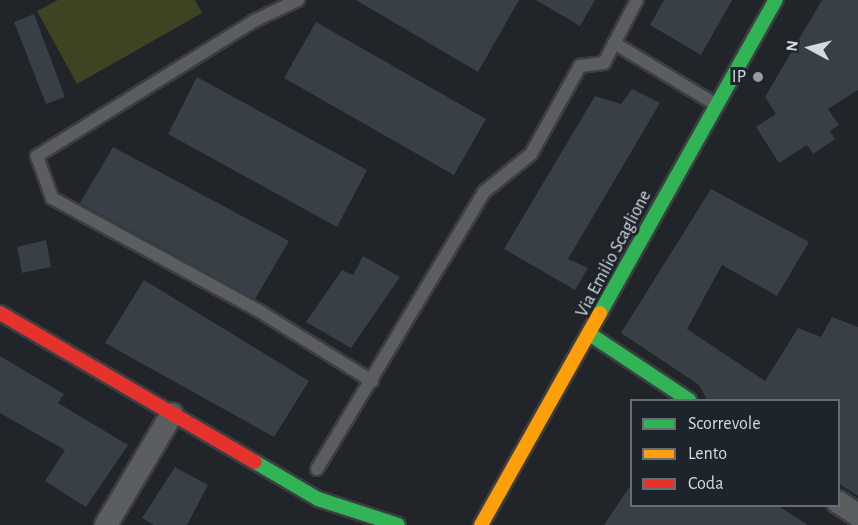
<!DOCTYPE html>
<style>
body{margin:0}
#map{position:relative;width:858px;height:525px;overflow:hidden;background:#212428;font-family:"Alegreya Sans",sans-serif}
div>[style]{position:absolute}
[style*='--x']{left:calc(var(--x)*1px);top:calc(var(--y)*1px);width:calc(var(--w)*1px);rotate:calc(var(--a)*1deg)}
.green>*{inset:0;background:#3e4322}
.building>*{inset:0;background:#393f47}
.roads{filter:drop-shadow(2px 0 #3c3e41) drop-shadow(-2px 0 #3c3e41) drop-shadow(0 2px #3c3e41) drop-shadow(0 -2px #3c3e41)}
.lane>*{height:12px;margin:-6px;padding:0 6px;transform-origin:6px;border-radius:6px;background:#5b5e61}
.street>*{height:22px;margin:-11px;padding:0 11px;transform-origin:11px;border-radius:11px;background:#5b5e61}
.fast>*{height:14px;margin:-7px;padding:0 7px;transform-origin:7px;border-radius:7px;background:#30b455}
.slow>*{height:14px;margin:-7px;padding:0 7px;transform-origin:7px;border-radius:7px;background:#ff9f0a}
.jam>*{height:14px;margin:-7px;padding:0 7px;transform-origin:7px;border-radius:7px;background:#e5322d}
.dots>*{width:16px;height:16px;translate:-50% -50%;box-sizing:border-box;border:3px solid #1e242b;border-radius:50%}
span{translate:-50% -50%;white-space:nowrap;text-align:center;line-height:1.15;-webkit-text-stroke:6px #1e242b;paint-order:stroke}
.poi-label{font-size:18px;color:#d6dadf}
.right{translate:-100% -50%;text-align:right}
.street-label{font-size:18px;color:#d6dadf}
.legend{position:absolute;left:630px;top:399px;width:210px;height:108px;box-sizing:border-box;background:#1e242b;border:2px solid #686d73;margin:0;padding:8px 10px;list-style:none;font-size:18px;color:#d6dadf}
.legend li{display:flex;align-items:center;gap:12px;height:30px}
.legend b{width:30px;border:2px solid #686d73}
.north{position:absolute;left:780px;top:18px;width:60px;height:60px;-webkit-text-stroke:4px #1e242b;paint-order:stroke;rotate:277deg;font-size:16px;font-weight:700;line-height:24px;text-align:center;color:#d6dadf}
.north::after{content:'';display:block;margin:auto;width:21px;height:27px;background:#d6dadf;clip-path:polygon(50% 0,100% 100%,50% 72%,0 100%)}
</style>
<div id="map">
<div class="green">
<i style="clip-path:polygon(58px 0,195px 0,202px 13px,77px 84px,37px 11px)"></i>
</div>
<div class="building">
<i style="clip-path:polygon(356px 0,519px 0,478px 72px)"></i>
<i style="clip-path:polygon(536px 0,595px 0,580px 26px)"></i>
<i style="clip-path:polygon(664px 0,732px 0,701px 55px,650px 25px)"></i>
<i style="clip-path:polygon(822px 0,858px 0,858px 90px,828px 109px,839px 125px,830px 131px,835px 139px,813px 154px,807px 145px,779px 163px,756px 127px,776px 114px,765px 97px)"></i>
<i style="clip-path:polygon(34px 14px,65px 97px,46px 104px,14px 22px)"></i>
<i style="clip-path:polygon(316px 22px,486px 119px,454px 175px,284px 78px)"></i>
<i style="clip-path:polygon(197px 77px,367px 170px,337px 227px,168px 134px)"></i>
<i style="clip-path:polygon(632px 89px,660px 103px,568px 259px,588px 268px,575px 290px,504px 249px,595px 96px,621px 104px)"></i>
<i style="clip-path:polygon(113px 147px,289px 241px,255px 299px,80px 203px)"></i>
<i style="clip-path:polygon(711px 189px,809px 242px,777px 296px,722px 265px,687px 329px,765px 381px,798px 328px,821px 337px,832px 317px,858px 327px,858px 496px,838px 483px,838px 400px,707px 400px,699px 385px,621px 333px)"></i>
<i style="clip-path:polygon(46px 240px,51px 267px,22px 273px,17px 247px)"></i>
<i style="clip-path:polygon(363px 256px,400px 277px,351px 348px,306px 322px,342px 270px,353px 275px)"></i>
<i style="clip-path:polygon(144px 280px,309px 381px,274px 437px,105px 343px)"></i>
<i style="clip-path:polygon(0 356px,64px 394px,58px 403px,128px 445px,86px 507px,45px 481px,65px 450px,0 413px)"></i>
<i style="clip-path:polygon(175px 467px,208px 485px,187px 525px,154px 525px,142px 518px)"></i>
<i style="clip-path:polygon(632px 483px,632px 506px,778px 506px,808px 525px,604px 525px)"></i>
</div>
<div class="roads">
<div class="lane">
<i style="--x:298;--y:0;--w:49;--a:154.5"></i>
<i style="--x:254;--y:21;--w:256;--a:148.1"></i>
<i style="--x:37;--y:156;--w:45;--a:70.3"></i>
<i style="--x:52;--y:198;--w:236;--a:28.6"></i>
<i style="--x:259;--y:311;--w:133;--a:31.8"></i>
<i style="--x:614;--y:43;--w:118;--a:31.1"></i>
<i style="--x:317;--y:469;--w:323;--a:-58.9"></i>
<i style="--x:484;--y:192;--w:60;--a:-39"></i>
<i style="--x:531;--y:154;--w:101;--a:-60.9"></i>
<i style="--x:580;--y:66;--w:24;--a:-7"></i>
<i style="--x:604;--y:63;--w:71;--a:-62.4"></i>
</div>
<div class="street">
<i style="--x:838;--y:502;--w:24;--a:33"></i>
<i style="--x:106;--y:525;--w:129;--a:-59.3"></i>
</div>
<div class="fast">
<i style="--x:600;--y:313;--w:359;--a:-60.7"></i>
<i style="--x:591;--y:335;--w:118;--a:33.6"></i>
<i style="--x:255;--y:462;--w:73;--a:30.4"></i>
<i style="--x:318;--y:499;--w:84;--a:18"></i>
</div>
<div class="slow">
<i style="--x:481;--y:525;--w:243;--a:-60.7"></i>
</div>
<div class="jam">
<i style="--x:0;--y:313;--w:295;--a:30.3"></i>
</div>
</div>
<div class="dots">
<i style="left:758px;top:77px;background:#979a9f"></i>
</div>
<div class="poi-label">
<span class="right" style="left:746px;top:77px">IP</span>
</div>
<div class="street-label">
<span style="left:614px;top:254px;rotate:-62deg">Via Emilio Scaglione</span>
</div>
<ul class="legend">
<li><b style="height:8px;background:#30b455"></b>Scorrevole</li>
<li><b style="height:8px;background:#ff9f0a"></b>Lento</li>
<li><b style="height:8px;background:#e5322d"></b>Coda</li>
</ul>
<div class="north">N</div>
</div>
